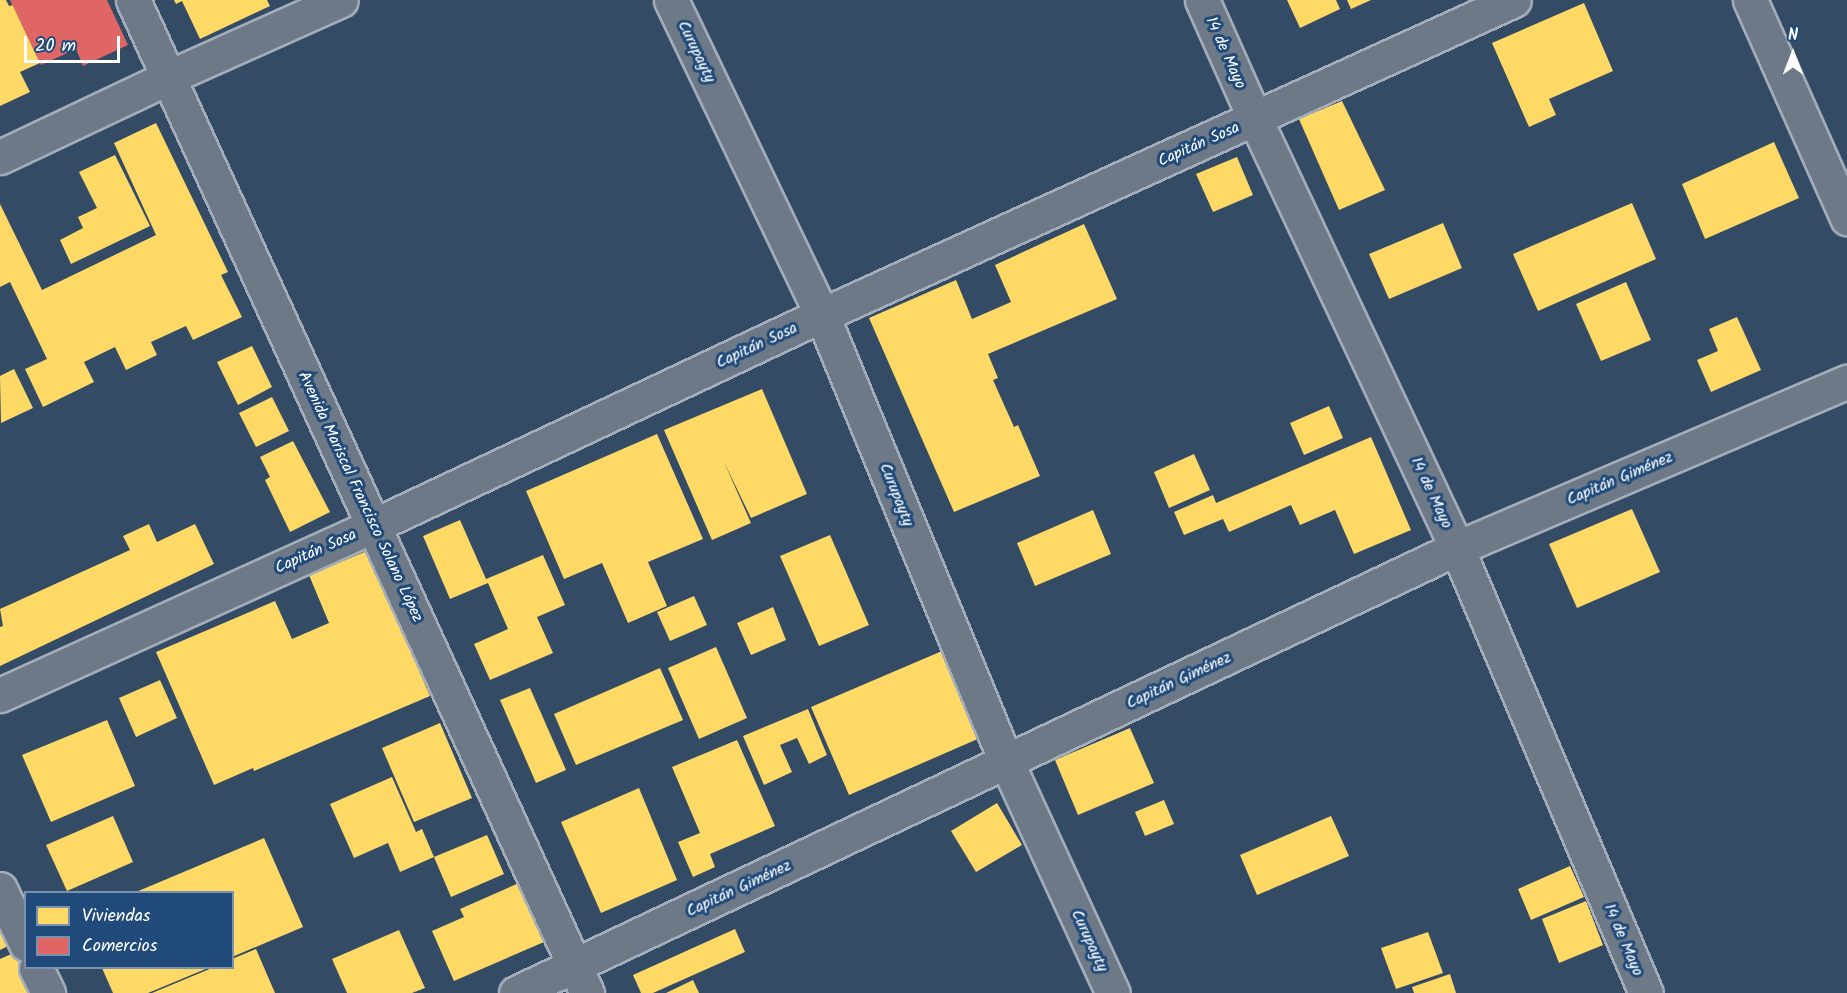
<!DOCTYPE html>
<meta charset="utf-8">
<style>
body{margin:0}
#map{position:relative;width:1847px;height:993px;overflow:hidden;background:#344b65;font-family:Kalam,sans-serif}
div>[style]{position:absolute}
[style*='--x']{left:calc(var(--x)*1px);top:calc(var(--y)*1px);width:calc(var(--w)*1px);rotate:calc(var(--a)*1deg)}
.homes>*{inset:0;background:#ffd966}
.shops>*{inset:0;background:#e06666}
.roads{filter:drop-shadow(2px 0 #a4aeba) drop-shadow(-2px 0 #a4aeba) drop-shadow(0 2px #a4aeba) drop-shadow(0 -2px #a4aeba)}
.minor>*{height:33px;margin:-16.5px;padding:0 16.5px;transform-origin:16.5px;border-radius:16.5px;background:#6d7986}
.major>*{height:33px;margin:-16.5px;padding:0 16.5px;transform-origin:16.5px;border-radius:16.5px;background:#6d7986}
span{translate:-50% -50%;white-space:nowrap;text-align:center;line-height:1.15;-webkit-text-stroke:6px #1f4a7a;paint-order:stroke}
.street-label{font-size:16px;color:#fff}
.legend{position:absolute;left:24px;top:891px;width:210px;height:78px;box-sizing:border-box;background:#1f4a7a;border:2px solid #7992af;margin:0;padding:8px 10px;list-style:none;font-size:18px;color:#fff}
.legend li{display:flex;align-items:center;gap:12px;height:30px}
.legend b{width:30px;border:2px solid #7992af}
.north{position:absolute;left:1763px;top:24px;width:60px;height:60px;-webkit-text-stroke:4px #1f4a7a;paint-order:stroke;rotate:0deg;font-size:16px;font-weight:700;line-height:24px;text-align:center;color:#fff}
.north::after{content:'';display:block;margin:auto;width:21px;height:27px;background:#fff;clip-path:polygon(50% 0,100% 100%,50% 72%,0 100%)}
.scale{position:absolute;left:24px;top:36px;width:96px;height:27px;box-sizing:border-box;border:3px solid #fff;border-top:0;padding-left:8px;font-size:18px;line-height:21px;white-space:nowrap;color:#fff;-webkit-text-stroke:4px #1f4a7a;paint-order:stroke}
</style>
<div id="map">
<div class="homes">
<i style="clip-path:polygon(0 0,6px 0,9px 6px,13px 5px,40px 63px,20px 72px,30px 92px,0 106px)"></i>
<i style="clip-path:polygon(174px 0,267px 0,270px 6px,200px 39px,182px 1px,176px 4px)"></i>
<i style="clip-path:polygon(1287px 0,1336px 0,1340px 9px,1300px 28px)"></i>
<i style="clip-path:polygon(1347px 0,1371px 0,1351px 9px)"></i>
<i style="clip-path:polygon(1584px 3px,1613px 71px,1549px 99px,1556px 115px,1529px 127px,1492px 43px)"></i>
<i style="clip-path:polygon(1342px 101px,1385px 190px,1339px 210px,1299px 119px)"></i>
<i style="clip-path:polygon(156px 123px,228px 272px,221px 275px,242px 317px,193px 340px,186px 326px,151px 342px,157px 355px,126px 370px,115px 347px,84px 362px,94px 382px,43px 407px,25px 369px,47px 359px,10px 282px,0 287px,0 204px,42px 290px,156px 235px,114px 143px)"></i>
<i style="clip-path:polygon(1774px 142px,1799px 198px,1705px 239px,1682px 184px)"></i>
<i style="clip-path:polygon(115px 155px,150px 226px,71px 264px,60px 240px,83px 228px,78px 217px,97px 208px,79px 172px)"></i>
<i style="clip-path:polygon(1237px 157px,1253px 195px,1213px 212px,1196px 174px)"></i>
<i style="clip-path:polygon(1632px 203px,1656px 259px,1538px 311px,1513px 254px)"></i>
<i style="clip-path:polygon(1443px 223px,1462px 268px,1389px 299px,1369px 254px)"></i>
<i style="clip-path:polygon(1084px 224px,1117px 299px,988px 354px,998px 378px,993px 380px,1014px 427px,1018px 425px,1040px 476px,954px 512px,869px 318px,956px 280px,972px 319px,1011px 302px,995px 265px)"></i>
<i style="clip-path:polygon(1626px 282px,1651px 340px,1601px 361px,1576px 304px)"></i>
<i style="clip-path:polygon(1737px 317px,1761px 370px,1711px 392px,1697px 360px,1718px 351px,1709px 329px)"></i>
<i style="clip-path:polygon(252px 346px,272px 387px,238px 405px,217px 362px)"></i>
<i style="clip-path:polygon(14px 369px,33px 408px,1px 423px,0 376px)"></i>
<i style="clip-path:polygon(762px 389px,807px 494px,751px 518px,724px 462px,751px 523px,712px 540px,664px 430px)"></i>
<i style="clip-path:polygon(272px 397px,289px 431px,256px 447px,239px 413px)"></i>
<i style="clip-path:polygon(1329px 406px,1343px 438px,1304px 455px,1290px 423px)"></i>
<i style="clip-path:polygon(657px 434px,703px 539px,648px 562px,667px 606px,628px 623px,602px 563px,564px 579px,526px 491px)"></i>
<i style="clip-path:polygon(1371px 437px,1411px 530px,1354px 554px,1335px 510px,1300px 525px,1291px 505px,1229px 532px,1223px 519px,1184px 535px,1174px 512px,1213px 495px,1216px 503px)"></i>
<i style="clip-path:polygon(293px 441px,330px 512px,290px 532px,265px 480px,270px 477px,260px 457px)"></i>
<i style="clip-path:polygon(1194px 454px,1210px 490px,1169px 508px,1154px 472px)"></i>
<i style="clip-path:polygon(1632px 509px,1660px 572px,1577px 608px,1549px 544px)"></i>
<i style="clip-path:polygon(1093px 510px,1111px 554px,1035px 586px,1017px 543px)"></i>
<i style="clip-path:polygon(460px 520px,486px 579px,543px 555px,565px 605px,537px 617px,553px 653px,490px 680px,474px 644px,508px 629px,488px 583px,450px 599px,423px 536px)"></i>
<i style="clip-path:polygon(149px 524px,157px 542px,195px 524px,214px 564px,0 666px,0 627px,3px 626px,0 609px,130px 550px,123px 536px)"></i>
<i style="clip-path:polygon(830px 535px,869px 625px,819px 646px,780px 556px)"></i>
<i style="clip-path:polygon(367px 551px,430px 696px,254px 771px,253px 768px,214px 785px,156px 652px,275px 601px,292px 639px,329px 623px,309px 575px)"></i>
<i style="clip-path:polygon(694px 596px,707px 625px,670px 641px,657px 612px)"></i>
<i style="clip-path:polygon(773px 607px,786px 640px,751px 655px,737px 623px)"></i>
<i style="clip-path:polygon(716px 647px,747px 718px,699px 739px,668px 668px)"></i>
<i style="clip-path:polygon(942px 651px,980px 738px,849px 795px,811px 707px)"></i>
<i style="clip-path:polygon(660px 668px,683px 720px,576px 765px,554px 714px)"></i>
<i style="clip-path:polygon(160px 680px,177px 718px,136px 737px,119px 698px)"></i>
<i style="clip-path:polygon(530px 688px,566px 770px,536px 783px,500px 700px)"></i>
<i style="clip-path:polygon(808px 709px,827px 755px,809px 764px,797px 738px,780px 745px,792px 772px,764px 785px,743px 736px)"></i>
<i style="clip-path:polygon(107px 720px,135px 786px,51px 822px,22px 755px)"></i>
<i style="clip-path:polygon(440px 723px,472px 798px,414px 822px,382px 748px)"></i>
<i style="clip-path:polygon(1130px 728px,1154px 783px,1078px 815px,1055px 760px)"></i>
<i style="clip-path:polygon(737px 740px,775px 826px,710px 854px,715px 867px,693px 877px,678px 842px,700px 833px,672px 767px)"></i>
<i style="clip-path:polygon(392px 777px,416px 832px,422px 829px,434px 857px,400px 872px,388px 843px,354px 858px,330px 804px)"></i>
<i style="clip-path:polygon(639px 788px,677px 880px,601px 913px,561px 822px)"></i>
<i style="clip-path:polygon(1164px 800px,1174px 824px,1145px 836px,1135px 812px)"></i>
<i style="clip-path:polygon(997px 803px,1022px 845px,976px 872px,951px 831px)"></i>
<i style="clip-path:polygon(113px 816px,133px 862px,67px 891px,46px 845px)"></i>
<i style="clip-path:polygon(1331px 816px,1349px 856px,1257px 895px,1240px 855px)"></i>
<i style="clip-path:polygon(487px 835px,504px 874px,451px 897px,434px 857px)"></i>
<i style="clip-path:polygon(264px 838px,303px 927px,232px 957px,232px 892px,136px 892px)"></i>
<i style="clip-path:polygon(1570px 866px,1584px 897px,1531px 920px,1518px 889px)"></i>
<i style="clip-path:polygon(519px 883px,544px 942px,454px 981px,432px 931px,464px 917px,460px 909px)"></i>
<i style="clip-path:polygon(1586px 901px,1603px 945px,1559px 963px,1542px 919px)"></i>
<i style="clip-path:polygon(0 916px,12px 944px,0 950px)"></i>
<i style="clip-path:polygon(735px 929px,745px 952px,653px 993px,641px 993px,633px 975px)"></i>
<i style="clip-path:polygon(399px 930px,425px 988px,412px 993px,347px 993px,332px 959px)"></i>
<i style="clip-path:polygon(1428px 932px,1443px 973px,1396px 989px,1381px 948px)"></i>
<i style="clip-path:polygon(23px 949px,41px 993px,0 993px,0 959px)"></i>
<i style="clip-path:polygon(256px 949px,275px 993px,152px 993px,212px 968px,232px 968px,232px 959px)"></i>
<i style="clip-path:polygon(102px 968px,208px 968px,148px 993px,113px 993px)"></i>
<i style="clip-path:polygon(1450px 974px,1456px 993px,1414px 993px,1412px 987px)"></i>
<i style="clip-path:polygon(693px 980px,699px 993px,666px 993px)"></i>
</div>
<div class="shops">
<i style="clip-path:polygon(10px 0,107px 0,128px 45px,83px 66px,76px 49px,41px 65px)"></i>
</div>
<div class="roads">
<div class="minor">
<i style="--x:671;--y:0;--w:349;--a:64.4"></i>
<i style="--x:822;--y:315;--w:485;--a:67.6"></i>
<i style="--x:1007;--y:763;--w:253;--a:65.3"></i>
<i style="--x:1202;--y:0;--w:130;--a:66"></i>
<i style="--x:1255;--y:119;--w:474;--a:64.8"></i>
<i style="--x:1457;--y:548;--w:483;--a:67"></i>
<i style="--x:1750;--y:0;--w:239;--a:66"></i>
<i style="--x:169;--y:77;--w:188;--a:-24.1"></i>
<i style="--x:0;--y:695;--w:409;--a:-24.4"></i>
<i style="--x:373;--y:526;--w:496;--a:-25.2"></i>
<i style="--x:822;--y:315;--w:760;--a:-24.48"></i>
<i style="--x:516;--y:993;--w:1041;--a:-25.31"></i>
<i style="--x:1457;--y:548;--w:424;--a:-23.1"></i>
</div>
<div class="major">
<i style="--x:133;--y:0;--w:1092;--a:65.43"></i>
<i style="--x:0;--y:157;--w:187;--a:-25.3"></i>
<i style="--x:0;--y:889;--w:61;--a:64.7"></i>
<i style="--x:36;--y:968;--w:28;--a:64"></i>
</div>
</div>
<div class="street-label">
<span style="left:696px;top:52px;rotate:64deg">Curupayty</span>
<span style="left:1225px;top:53px;rotate:66deg">14 de Mayo</span>
<span style="left:1199px;top:145px;rotate:-24deg">Capitán Sosa</span>
<span style="left:757px;top:346px;rotate:-25deg">Capitán Sosa</span>
<span style="left:1620px;top:479px;rotate:-23deg">Capitán Giménez</span>
<span style="left:1431px;top:493px;rotate:65deg">14 de Mayo</span>
<span style="left:896px;top:495px;rotate:68deg">Curupayty</span>
<span style="left:360px;top:497px;rotate:65deg">Avenida Mariscal Francisco Solano López</span>
<span style="left:316px;top:552px;rotate:-24deg">Capitán Sosa</span>
<span style="left:1179px;top:681px;rotate:-25deg">Capitán Giménez</span>
<span style="left:739px;top:889px;rotate:-25deg">Capitán Giménez</span>
<span style="left:1623px;top:940px;rotate:67deg">14 de Mayo</span>
<span style="left:1089px;top:941px;rotate:65deg">Curupayty</span>
</div>
<ul class="legend">
<li><b style="height:16px;background:#ffd966"></b>Viviendas</li>
<li><b style="height:16px;background:#e06666"></b>Comercios</li>
</ul>
<div class="north">N</div>
<div class="scale">20 m</div>
</div>
